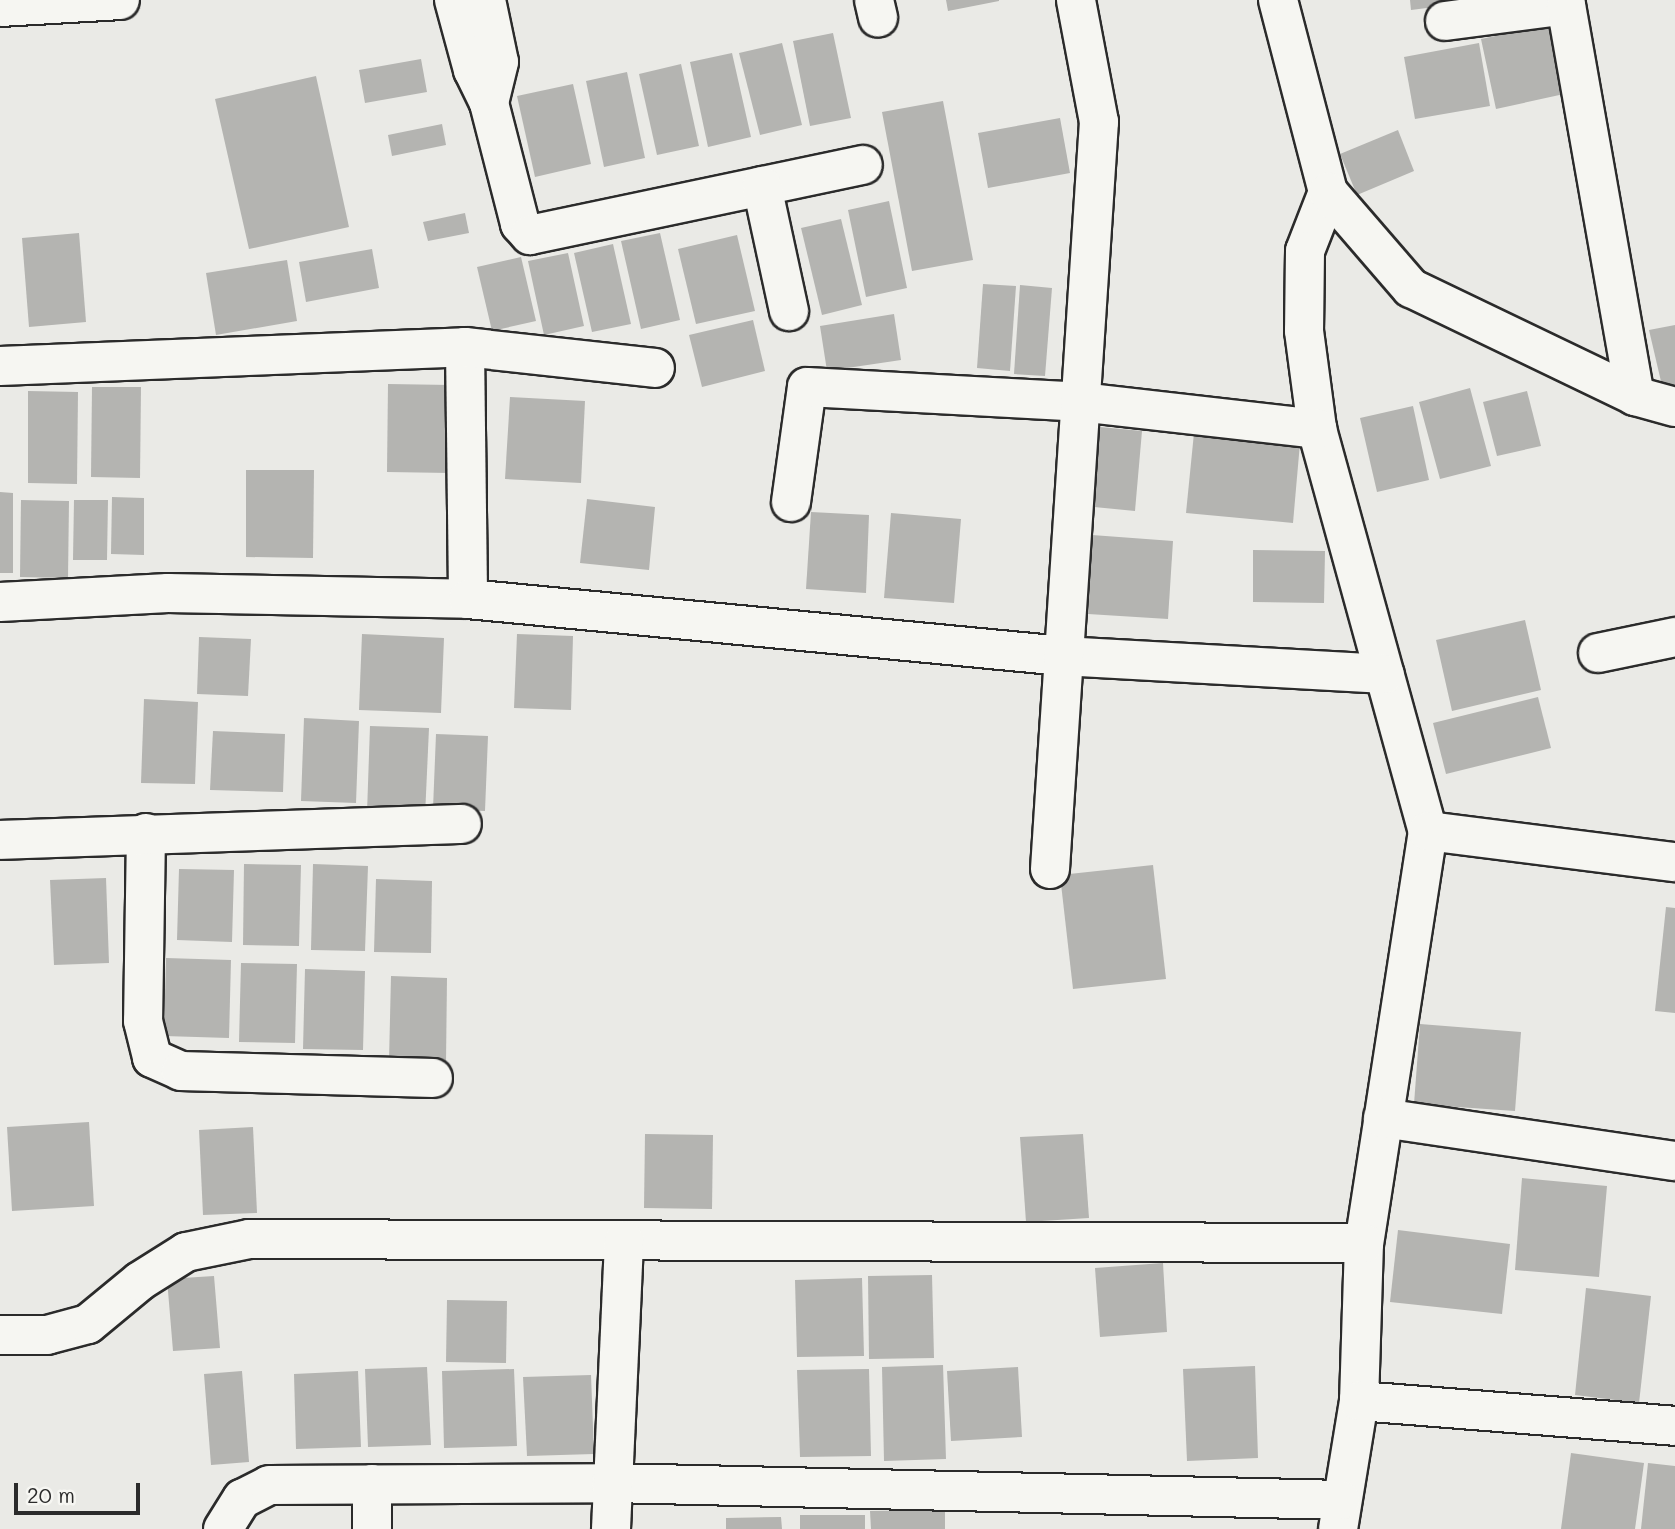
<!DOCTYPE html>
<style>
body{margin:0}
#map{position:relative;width:1675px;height:1529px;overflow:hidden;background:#eaeae6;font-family:Mali,sans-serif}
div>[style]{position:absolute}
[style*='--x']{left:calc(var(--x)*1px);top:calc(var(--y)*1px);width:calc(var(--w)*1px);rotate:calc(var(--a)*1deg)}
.building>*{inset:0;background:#b4b4b1}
.roads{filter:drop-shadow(2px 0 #2b2b2b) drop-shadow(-2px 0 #2b2b2b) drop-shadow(0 2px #2b2b2b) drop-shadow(0 -2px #2b2b2b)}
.minor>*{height:38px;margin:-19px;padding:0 19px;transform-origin:19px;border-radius:19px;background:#f6f6f2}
.tertiary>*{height:38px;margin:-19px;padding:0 19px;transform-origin:19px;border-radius:19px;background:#f6f6f2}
span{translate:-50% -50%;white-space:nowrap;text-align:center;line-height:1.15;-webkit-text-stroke:6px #f6f6f2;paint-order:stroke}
.scale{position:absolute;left:14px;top:1483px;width:126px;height:32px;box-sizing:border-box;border:4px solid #2b2b2b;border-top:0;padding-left:9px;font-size:21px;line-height:24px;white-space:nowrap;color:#2b2b2b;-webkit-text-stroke:5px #f6f6f2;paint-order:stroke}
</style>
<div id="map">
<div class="building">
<i style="clip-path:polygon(946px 0,999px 0,999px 1px,948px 11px)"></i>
<i style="clip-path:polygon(1410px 0,1474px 0,1474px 2px,1411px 10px)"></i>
<i style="clip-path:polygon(1549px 25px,1564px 94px,1496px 109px,1481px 39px)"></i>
<i style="clip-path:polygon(833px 33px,851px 118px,810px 126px,793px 41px)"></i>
<i style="clip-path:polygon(782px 43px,802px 125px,760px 135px,739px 53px)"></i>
<i style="clip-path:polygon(1479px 43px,1490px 106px,1415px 119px,1404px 57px)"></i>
<i style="clip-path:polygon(732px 53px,751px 137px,708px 147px,690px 62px)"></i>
<i style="clip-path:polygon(421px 59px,427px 92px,365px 103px,359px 70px)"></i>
<i style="clip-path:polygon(681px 64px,699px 146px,657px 155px,639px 74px)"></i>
<i style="clip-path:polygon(627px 72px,645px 158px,604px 167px,586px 81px)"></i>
<i style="clip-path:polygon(316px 76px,349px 227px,249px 249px,215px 99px)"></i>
<i style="clip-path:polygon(573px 84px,591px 164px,535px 177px,517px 96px)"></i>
<i style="clip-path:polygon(943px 101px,973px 260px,912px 271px,882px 112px)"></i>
<i style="clip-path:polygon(1060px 118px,1070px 173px,988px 188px,978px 133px)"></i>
<i style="clip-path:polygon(442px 124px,446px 145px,392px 156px,388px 135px)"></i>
<i style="clip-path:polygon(1398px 130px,1414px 171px,1357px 195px,1340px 154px)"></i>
<i style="clip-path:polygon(889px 201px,907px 288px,866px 297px,848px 210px)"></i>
<i style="clip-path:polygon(465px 213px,469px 233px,428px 241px,423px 222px)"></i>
<i style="clip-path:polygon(841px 219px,862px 305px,822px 315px,801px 228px)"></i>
<i style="clip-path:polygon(79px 233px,86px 322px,29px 327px,22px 238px)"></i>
<i style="clip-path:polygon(660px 233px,680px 320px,641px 329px,621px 241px)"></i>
<i style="clip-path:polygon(737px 235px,755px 311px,696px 324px,678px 249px)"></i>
<i style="clip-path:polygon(613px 244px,631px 324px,592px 332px,574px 253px)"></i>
<i style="clip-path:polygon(372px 249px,379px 288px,306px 302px,299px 262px)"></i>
<i style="clip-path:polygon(568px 253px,584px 326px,544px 335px,528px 261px)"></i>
<i style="clip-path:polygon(521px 257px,536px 321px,492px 331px,477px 267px)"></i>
<i style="clip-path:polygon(287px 260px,297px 321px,216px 335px,206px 273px)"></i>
<i style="clip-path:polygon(983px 284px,1016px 286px,1010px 371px,977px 368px)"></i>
<i style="clip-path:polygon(1020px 285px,1052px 288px,1045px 376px,1014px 374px)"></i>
<i style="clip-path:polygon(894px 314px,901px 360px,827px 371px,820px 326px)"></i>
<i style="clip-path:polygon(753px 320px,765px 371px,702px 387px,689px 335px)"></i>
<i style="clip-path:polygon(1675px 325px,1675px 387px,1663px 390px,1649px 330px)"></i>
<i style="clip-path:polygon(388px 384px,451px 385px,450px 473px,387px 472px)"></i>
<i style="clip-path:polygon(92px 387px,141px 387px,140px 478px,91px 477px)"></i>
<i style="clip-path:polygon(1470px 388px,1491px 466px,1440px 479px,1419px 402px)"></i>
<i style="clip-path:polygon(28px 391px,78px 392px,77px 484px,28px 483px)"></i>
<i style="clip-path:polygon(1527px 391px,1541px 446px,1497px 456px,1483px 402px)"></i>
<i style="clip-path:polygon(510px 397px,585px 401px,581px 483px,505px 479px)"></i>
<i style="clip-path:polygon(1413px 406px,1429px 480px,1377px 492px,1360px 418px)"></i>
<i style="clip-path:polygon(1090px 426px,1142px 431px,1135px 511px,1084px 506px)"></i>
<i style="clip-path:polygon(1194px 433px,1300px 443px,1293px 523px,1186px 513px)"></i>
<i style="clip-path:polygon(246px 470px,314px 470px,313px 558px,246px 557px)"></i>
<i style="clip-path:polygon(0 492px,13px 493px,13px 573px,0 573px)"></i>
<i style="clip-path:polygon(112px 497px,144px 498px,144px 555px,111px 554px)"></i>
<i style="clip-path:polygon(587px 499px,655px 507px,649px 570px,580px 563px)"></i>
<i style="clip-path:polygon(21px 500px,69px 501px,68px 578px,20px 577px)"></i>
<i style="clip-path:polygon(74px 500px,108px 500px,107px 560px,73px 560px)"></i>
<i style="clip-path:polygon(811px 512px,869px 515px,866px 593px,806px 589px)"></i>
<i style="clip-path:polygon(891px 513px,961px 519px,954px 603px,884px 598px)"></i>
<i style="clip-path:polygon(1092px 535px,1173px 541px,1168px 619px,1088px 614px)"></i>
<i style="clip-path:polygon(1253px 550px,1325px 551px,1324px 603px,1253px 602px)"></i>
<i style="clip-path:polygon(1525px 620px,1541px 690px,1452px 711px,1436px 640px)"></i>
<i style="clip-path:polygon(362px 634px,444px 638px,441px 713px,359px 710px)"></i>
<i style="clip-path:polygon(517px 634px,573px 636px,571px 710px,514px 708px)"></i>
<i style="clip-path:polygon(199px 637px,251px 639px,248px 696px,197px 694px)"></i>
<i style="clip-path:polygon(1538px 697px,1551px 748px,1446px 774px,1433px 723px)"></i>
<i style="clip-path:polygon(144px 699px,198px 702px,195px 784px,141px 783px)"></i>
<i style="clip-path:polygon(304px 718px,359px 721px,356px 803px,301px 801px)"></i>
<i style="clip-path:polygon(370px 726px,429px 728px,425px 816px,367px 813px)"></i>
<i style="clip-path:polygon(213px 731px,285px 734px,283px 792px,210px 790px)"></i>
<i style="clip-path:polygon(436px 734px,488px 736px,485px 811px,433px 809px)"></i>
<i style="clip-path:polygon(244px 864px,301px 865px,299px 946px,243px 945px)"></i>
<i style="clip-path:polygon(313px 864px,368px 866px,365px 951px,311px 950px)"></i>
<i style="clip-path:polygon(1153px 865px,1166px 979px,1073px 989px,1060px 875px)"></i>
<i style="clip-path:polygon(179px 869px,234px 870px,232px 942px,177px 940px)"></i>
<i style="clip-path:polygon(106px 878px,109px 963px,54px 965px,50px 880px)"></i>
<i style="clip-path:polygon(376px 879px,432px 881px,431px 953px,374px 952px)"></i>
<i style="clip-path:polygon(1666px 907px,1675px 908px,1675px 1013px,1655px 1011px)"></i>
<i style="clip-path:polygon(166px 958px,231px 960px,229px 1038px,164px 1036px)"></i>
<i style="clip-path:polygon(241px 963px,297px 964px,295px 1043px,239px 1042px)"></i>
<i style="clip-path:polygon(305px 969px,365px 971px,363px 1050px,303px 1049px)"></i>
<i style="clip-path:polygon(391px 976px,447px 978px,446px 1062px,389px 1061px)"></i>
<i style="clip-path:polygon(1420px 1024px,1521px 1032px,1515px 1111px,1414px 1104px)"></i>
<i style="clip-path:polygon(89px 1122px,94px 1206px,12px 1211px,7px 1127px)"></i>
<i style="clip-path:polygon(253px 1127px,257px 1213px,203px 1215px,199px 1130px)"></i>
<i style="clip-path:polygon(645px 1134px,713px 1135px,712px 1209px,644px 1208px)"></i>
<i style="clip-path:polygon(1083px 1134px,1089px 1218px,1026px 1222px,1020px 1137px)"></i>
<i style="clip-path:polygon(1522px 1178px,1607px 1186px,1599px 1277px,1515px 1270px)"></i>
<i style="clip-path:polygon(1398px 1230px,1510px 1244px,1502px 1314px,1390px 1302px)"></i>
<i style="clip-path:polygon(1163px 1263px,1167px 1332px,1100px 1337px,1095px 1268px)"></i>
<i style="clip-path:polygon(932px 1275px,934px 1358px,869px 1359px,868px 1276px)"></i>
<i style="clip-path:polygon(214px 1276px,220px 1348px,173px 1351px,167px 1279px)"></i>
<i style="clip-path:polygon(862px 1278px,864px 1356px,797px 1357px,795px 1280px)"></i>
<i style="clip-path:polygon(1586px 1288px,1651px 1296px,1639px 1403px,1575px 1395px)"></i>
<i style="clip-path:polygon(447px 1300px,507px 1301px,506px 1363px,446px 1362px)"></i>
<i style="clip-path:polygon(943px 1365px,946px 1459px,884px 1461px,882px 1367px)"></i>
<i style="clip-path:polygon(1255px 1366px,1258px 1458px,1187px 1461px,1183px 1369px)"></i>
<i style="clip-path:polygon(427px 1367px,431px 1445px,368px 1447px,365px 1369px)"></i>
<i style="clip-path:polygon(1018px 1367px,1022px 1437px,951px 1441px,947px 1371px)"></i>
<i style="clip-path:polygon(514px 1369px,517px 1446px,444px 1448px,442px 1371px)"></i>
<i style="clip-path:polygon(869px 1369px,871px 1456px,800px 1457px,797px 1370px)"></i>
<i style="clip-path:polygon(242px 1371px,249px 1462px,211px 1465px,204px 1374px)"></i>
<i style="clip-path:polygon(358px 1371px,361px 1447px,296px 1449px,294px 1374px)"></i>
<i style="clip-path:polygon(591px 1375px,594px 1454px,527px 1456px,523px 1377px)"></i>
<i style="clip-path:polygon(1571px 1453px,1644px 1463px,1635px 1529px,1561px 1529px)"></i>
<i style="clip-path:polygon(1648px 1463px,1675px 1466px,1675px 1529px,1641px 1529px)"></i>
<i style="clip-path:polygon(945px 1510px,945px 1529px,871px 1529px,870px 1511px)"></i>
<i style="clip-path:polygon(800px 1515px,865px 1515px,865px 1529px,800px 1529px)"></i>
<i style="clip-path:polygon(781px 1517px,782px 1529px,726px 1529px,726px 1518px)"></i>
</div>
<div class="roads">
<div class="minor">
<i style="--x:454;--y:0;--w:73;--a:74.8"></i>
<i style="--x:473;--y:70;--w:37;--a:64"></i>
<i style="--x:489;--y:103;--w:125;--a:75.6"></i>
<i style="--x:520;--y:224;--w:15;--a:48"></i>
<i style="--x:530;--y:235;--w:340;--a:-11.9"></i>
<i style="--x:486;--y:0;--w:63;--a:78.2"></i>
<i style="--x:499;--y:62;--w:42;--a:103.7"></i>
<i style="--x:874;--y:0;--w:18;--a:77"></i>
<i style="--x:1278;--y:0;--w:198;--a:75.4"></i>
<i style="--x:1328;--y:192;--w:63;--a:111.3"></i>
<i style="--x:1305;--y:251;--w:80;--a:90.7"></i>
<i style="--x:1304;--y:331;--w:99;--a:82.4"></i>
<i style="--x:1317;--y:429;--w:417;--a:74.6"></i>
<i style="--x:1428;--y:831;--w:417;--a:98.8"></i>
<i style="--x:1364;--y:1243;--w:158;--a:91.8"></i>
<i style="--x:1359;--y:1401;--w:130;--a:99.3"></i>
<i style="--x:1445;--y:21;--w:122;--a:-7.5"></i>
<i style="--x:1566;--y:5;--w:397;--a:80"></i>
<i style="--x:762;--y:186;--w:128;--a:77.8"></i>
<i style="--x:1328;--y:192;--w:127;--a:49.2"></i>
<i style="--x:1411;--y:288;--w:249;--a:25.7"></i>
<i style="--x:1635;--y:396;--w:41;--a:15.4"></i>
<i style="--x:465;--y:347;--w:252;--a:89.3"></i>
<i style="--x:0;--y:366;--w:465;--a:-2.3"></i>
<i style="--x:465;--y:347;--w:191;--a:6.3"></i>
<i style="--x:791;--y:502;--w:116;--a:-82.1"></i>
<i style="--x:807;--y:387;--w:273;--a:3.1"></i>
<i style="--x:1080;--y:402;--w:239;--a:6.5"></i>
<i style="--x:0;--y:602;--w:168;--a:-3.1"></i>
<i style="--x:168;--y:593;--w:300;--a:1.1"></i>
<i style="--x:468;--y:599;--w:598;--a:5.47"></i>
<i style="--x:1063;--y:656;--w:322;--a:3.2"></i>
<i style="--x:1598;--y:653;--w:79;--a:-11.7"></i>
<i style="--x:1428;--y:831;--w:249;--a:7.2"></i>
<i style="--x:146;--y:833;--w:188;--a:90.9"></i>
<i style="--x:143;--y:1021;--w:38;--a:76"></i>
<i style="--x:152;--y:1058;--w:32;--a:24"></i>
<i style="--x:181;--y:1071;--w:252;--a:1.6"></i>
<i style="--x:0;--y:840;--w:462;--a:-2"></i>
<i style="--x:1050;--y:869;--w:749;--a:-86.25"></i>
<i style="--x:1099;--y:122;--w:124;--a:-100.7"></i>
<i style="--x:1383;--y:1118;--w:295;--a:8.4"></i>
<i style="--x:0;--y:1335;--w:47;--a:0"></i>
<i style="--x:47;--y:1335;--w:42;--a:-15"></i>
<i style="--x:88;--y:1324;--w:67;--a:-39.6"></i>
<i style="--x:140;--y:1281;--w:54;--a:-32.2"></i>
<i style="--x:186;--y:1252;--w:64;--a:-11.7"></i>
<i style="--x:249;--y:1239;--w:1115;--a:0.21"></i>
<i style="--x:1359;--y:1401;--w:317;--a:4.5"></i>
<i style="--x:372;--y:1484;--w:45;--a:90"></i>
<i style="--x:223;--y:1529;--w:36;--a:-58"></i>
<i style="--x:242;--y:1499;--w:30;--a:-27"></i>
<i style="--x:269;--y:1485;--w:342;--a:-0.3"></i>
<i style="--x:611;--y:1483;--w:730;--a:1.33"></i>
<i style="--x:611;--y:1529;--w:289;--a:-87.4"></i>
</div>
<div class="tertiary">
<i style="--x:0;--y:7;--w:120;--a:-3.3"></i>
</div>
</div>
<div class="scale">20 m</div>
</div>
